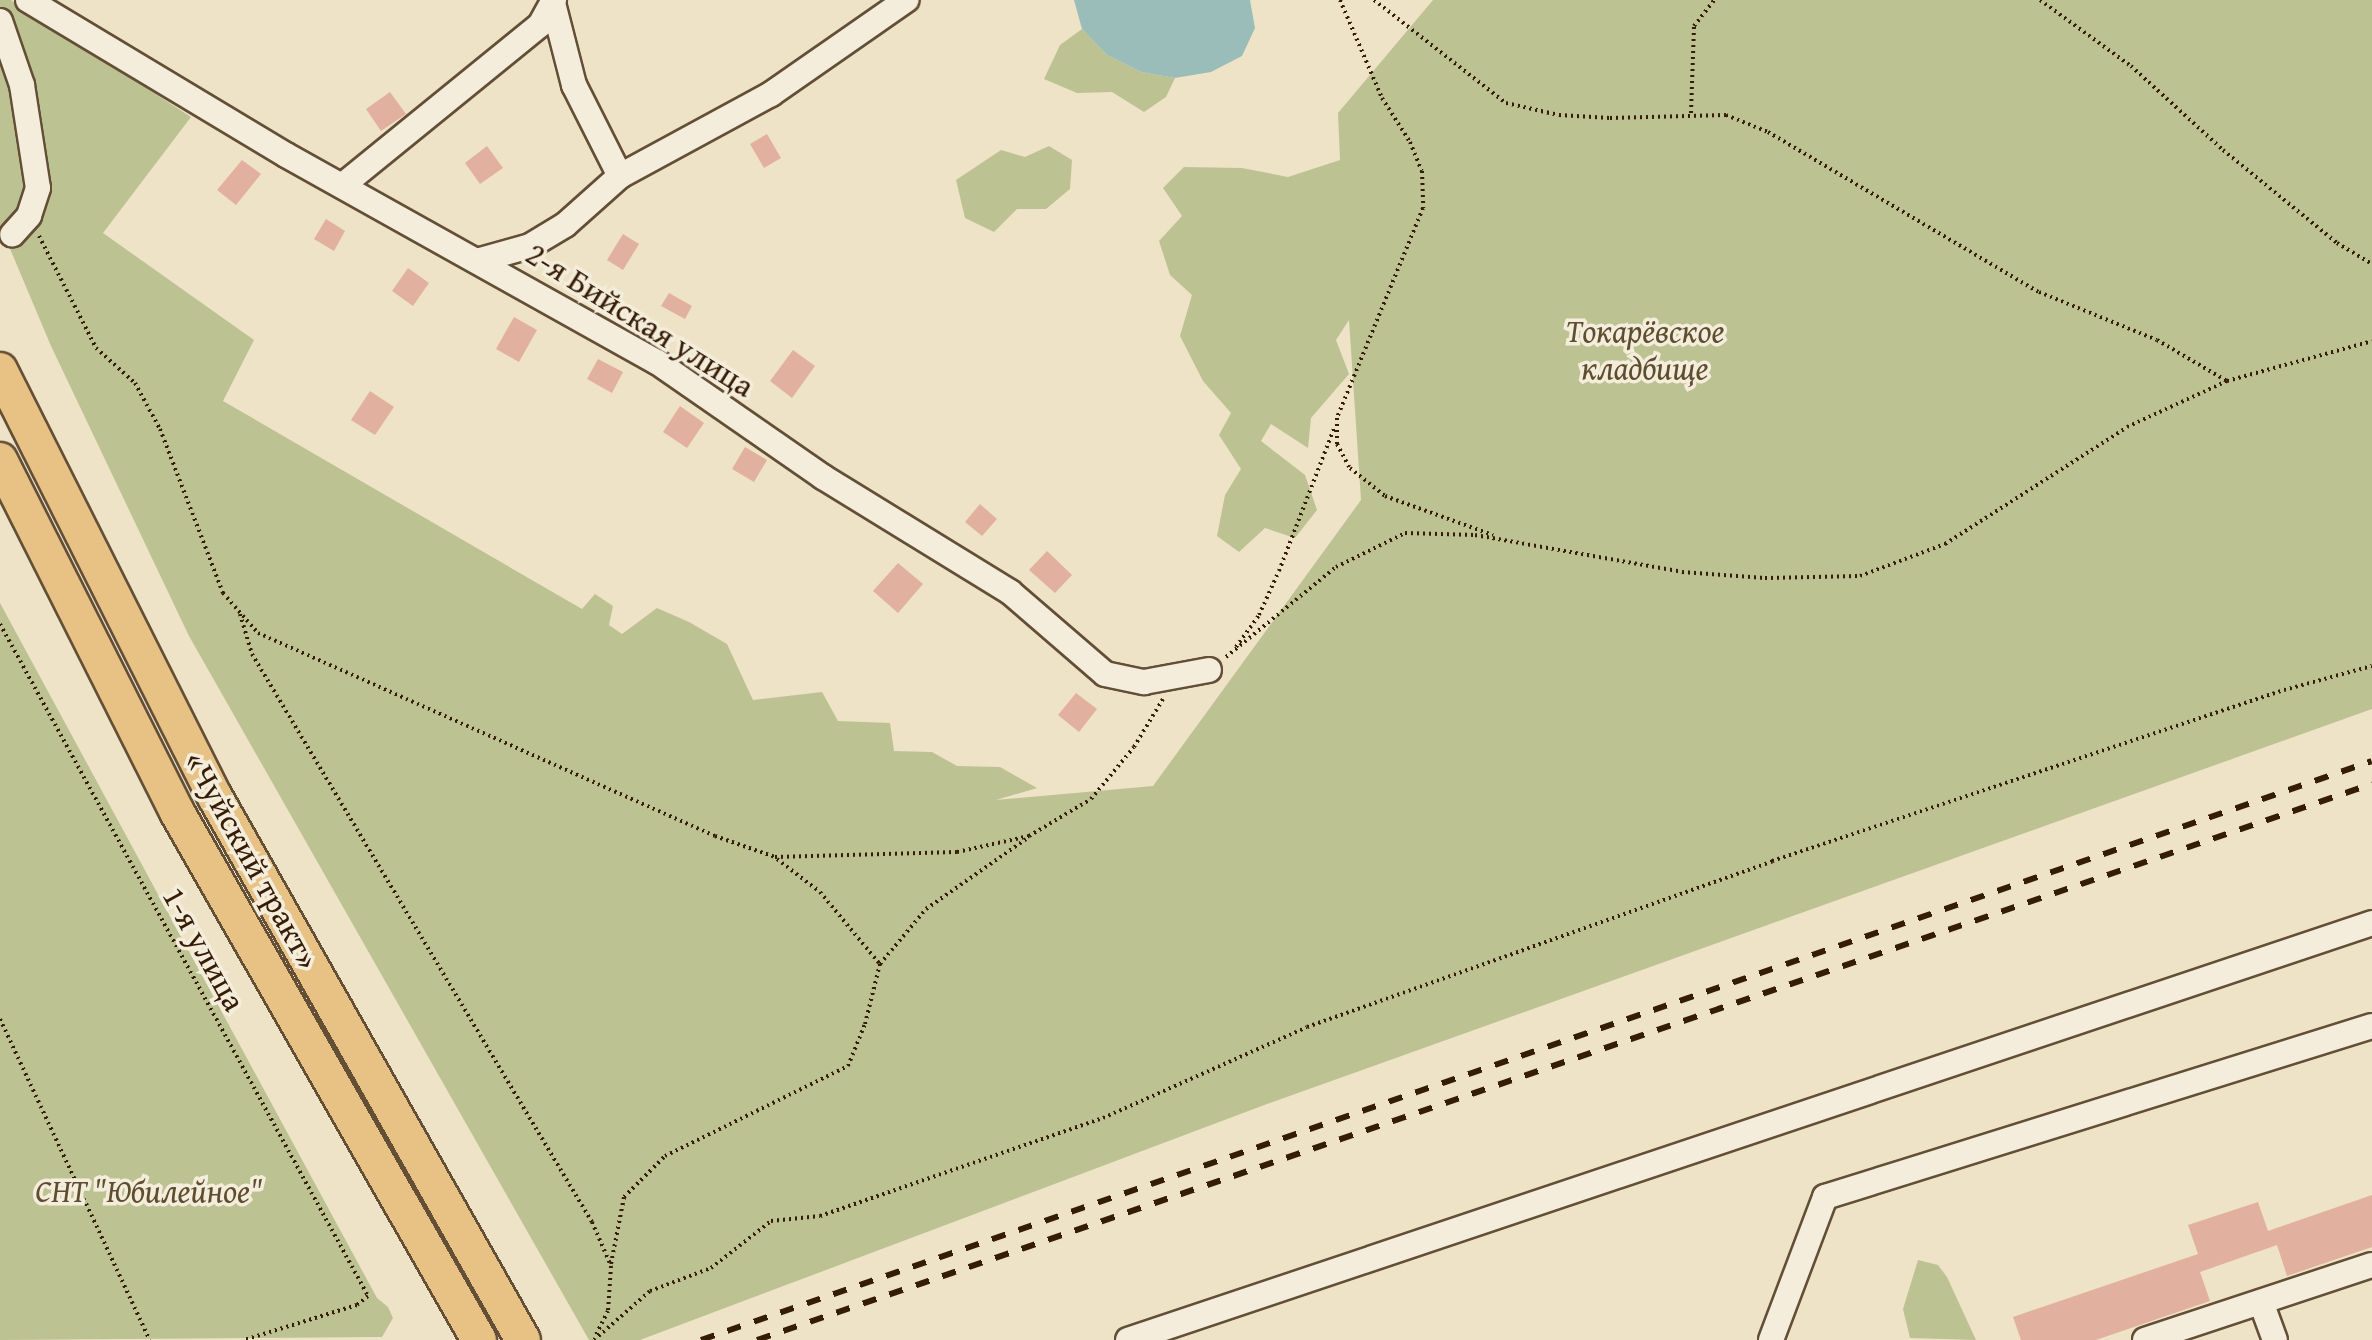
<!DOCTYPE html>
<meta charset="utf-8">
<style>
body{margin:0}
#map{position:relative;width:2372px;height:1340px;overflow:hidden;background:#eee3c7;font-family:"Gentium Book Plus",serif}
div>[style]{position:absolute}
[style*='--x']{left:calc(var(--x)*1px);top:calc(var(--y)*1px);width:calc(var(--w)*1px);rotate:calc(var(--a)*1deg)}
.green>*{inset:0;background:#bdc292}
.water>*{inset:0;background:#9abdb9}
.building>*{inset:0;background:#e2b09f}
.path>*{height:4px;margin-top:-2px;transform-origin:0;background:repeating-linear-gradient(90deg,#351c06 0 2px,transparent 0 6px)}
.roads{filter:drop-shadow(2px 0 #634e36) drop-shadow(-2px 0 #634e36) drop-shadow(0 2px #634e36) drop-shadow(0 -2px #634e36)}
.minor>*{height:24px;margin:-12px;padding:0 12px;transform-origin:12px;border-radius:12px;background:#f4eddb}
.highway>*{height:34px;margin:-17px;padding:0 17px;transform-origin:17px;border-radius:17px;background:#e7c284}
.rail>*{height:6px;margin-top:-3px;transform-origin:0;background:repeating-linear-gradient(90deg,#351c06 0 14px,transparent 0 28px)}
span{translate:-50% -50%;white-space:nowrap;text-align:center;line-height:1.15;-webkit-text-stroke:7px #f4eddb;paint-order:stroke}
.street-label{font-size:32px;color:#351c06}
.park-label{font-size:32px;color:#5e4e30;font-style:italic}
</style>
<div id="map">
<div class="green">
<i style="clip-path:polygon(0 0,11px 0,191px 117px,103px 233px,254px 340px,223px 401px,582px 609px,595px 594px,613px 606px,609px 625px,622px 634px,657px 608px,689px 622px,727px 644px,753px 700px,822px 692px,838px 721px,890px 723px,894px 751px,932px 752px,957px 766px,1000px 767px,1037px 788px,996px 800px,1153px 786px,1361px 500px,1349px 320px,1336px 340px,1349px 374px,1311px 418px,1308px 448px,1271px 424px,1261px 441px,1305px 475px,1317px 510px,1295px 538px,1265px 528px,1239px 552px,1217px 536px,1225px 495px,1241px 469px,1219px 435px,1231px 413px,1203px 381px,1180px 336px,1192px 295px,1170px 275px,1159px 241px,1182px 216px,1163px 188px,1184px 167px,1242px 168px,1288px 177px,1340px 160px,1338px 113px,1433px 0,2372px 0,2372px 709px,1267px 1104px,640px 1340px,589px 1340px,189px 636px,51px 346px,0 225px)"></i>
<i style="clip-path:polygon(1082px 29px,1107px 55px,1141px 72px,1175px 78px,1166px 97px,1144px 112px,1112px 92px,1077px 93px,1044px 79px,1060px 45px)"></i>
<i style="clip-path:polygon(1049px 146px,1072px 160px,1070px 189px,1046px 209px,1017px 209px,994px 232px,965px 218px,956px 180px,1001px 150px,1025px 157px)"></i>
<i style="clip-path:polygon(0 603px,377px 1298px,388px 1307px,393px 1318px,382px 1337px,0 1340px)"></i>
<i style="clip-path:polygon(1918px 1260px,1938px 1265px,1947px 1277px,1976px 1340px,1910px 1338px,1903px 1309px)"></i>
</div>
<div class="water">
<i style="clip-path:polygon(1074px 0,1250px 0,1255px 28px,1242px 56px,1211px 72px,1175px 78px,1141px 72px,1107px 55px,1082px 29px)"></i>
</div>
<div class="building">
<i style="clip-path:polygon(390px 92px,406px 114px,381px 131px,366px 109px)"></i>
<i style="clip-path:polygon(767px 134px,781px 158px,764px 168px,750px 144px)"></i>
<i style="clip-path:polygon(487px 146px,503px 168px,480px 184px,465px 163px)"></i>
<i style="clip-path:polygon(242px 160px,261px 174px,236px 205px,217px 190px)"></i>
<i style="clip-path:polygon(326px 219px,345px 231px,334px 251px,314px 239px)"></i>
<i style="clip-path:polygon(623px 234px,639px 244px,623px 270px,607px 260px)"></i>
<i style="clip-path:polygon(408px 268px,429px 283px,413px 306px,392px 291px)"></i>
<i style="clip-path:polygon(669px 293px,692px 306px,685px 319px,661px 306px)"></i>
<i style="clip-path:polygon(514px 317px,537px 330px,519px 362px,496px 349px)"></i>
<i style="clip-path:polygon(793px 350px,815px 366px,792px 398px,770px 381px)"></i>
<i style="clip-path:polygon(598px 359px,623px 372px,612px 393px,587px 379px)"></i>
<i style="clip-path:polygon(370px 391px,394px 407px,375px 435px,351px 420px)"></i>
<i style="clip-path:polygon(680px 406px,704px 423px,687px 448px,663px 432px)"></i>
<i style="clip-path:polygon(745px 447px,767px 460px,754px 482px,732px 469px)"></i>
<i style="clip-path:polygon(980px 504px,997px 519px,982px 536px,965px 522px)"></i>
<i style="clip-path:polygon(1047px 551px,1072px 575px,1055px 593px,1029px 570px)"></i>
<i style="clip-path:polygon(898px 563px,923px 584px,898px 613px,873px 591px)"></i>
<i style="clip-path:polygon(1076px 693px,1097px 709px,1079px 732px,1058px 715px)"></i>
<i style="clip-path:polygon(2372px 1195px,2372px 1247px,2287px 1276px,2277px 1245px,2200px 1272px,2210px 1301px,2096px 1340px,2021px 1340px,2013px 1317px,2198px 1254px,2188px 1225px,2258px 1202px,2268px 1231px)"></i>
</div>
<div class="path">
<i style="--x:1340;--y:0;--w:107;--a:66.8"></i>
<i style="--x:1382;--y:98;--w:52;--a:57.5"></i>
<i style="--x:1410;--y:142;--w:31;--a:68"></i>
<i style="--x:1422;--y:171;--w:37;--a:88"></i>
<i style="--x:1423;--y:208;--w:227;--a:112.3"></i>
<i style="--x:1337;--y:418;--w:26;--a:90"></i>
<i style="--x:1337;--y:444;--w:27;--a:62"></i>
<i style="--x:1350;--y:468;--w:45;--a:38.7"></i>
<i style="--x:1385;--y:496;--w:115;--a:19.9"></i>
<i style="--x:1374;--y:0;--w:167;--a:38"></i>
<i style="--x:1506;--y:103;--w:54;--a:12.8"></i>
<i style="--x:1559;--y:115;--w:51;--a:3.4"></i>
<i style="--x:1610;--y:118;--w:116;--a:-1.5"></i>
<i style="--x:1726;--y:115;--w:45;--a:22"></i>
<i style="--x:1768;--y:132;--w:315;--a:30.6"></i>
<i style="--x:2039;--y:292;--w:127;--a:22.1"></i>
<i style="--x:2157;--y:340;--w:81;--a:30.4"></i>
<i style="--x:2040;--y:0;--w:112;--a:36"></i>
<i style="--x:2131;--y:66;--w:125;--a:42.4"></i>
<i style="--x:2223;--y:150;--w:147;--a:39.2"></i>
<i style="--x:2337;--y:243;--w:41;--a:31"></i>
<i style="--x:1691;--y:113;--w:87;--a:-88"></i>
<i style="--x:1694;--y:26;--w:33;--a:-52"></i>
<i style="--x:39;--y:236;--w:126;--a:63"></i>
<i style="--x:96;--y:348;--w:52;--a:41.9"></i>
<i style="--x:135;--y:383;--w:52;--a:61.5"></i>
<i style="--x:160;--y:429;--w:176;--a:69"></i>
<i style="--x:223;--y:593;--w:53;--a:48.8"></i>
<i style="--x:258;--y:633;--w:500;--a:23.95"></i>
<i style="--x:715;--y:836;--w:64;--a:19.3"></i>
<i style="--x:775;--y:857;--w:182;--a:-1.6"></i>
<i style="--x:957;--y:852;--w:74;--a:-12.5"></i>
<i style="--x:1029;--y:836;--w:72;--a:-30.8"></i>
<i style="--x:1091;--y:799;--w:67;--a:-50.4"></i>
<i style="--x:1134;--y:747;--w:56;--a:-58.9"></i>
<i style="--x:240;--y:614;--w:42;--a:73.3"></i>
<i style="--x:252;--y:654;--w:662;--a:59.1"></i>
<i style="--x:592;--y:1222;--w:48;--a:66.6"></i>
<i style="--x:611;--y:1266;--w:45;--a:93.8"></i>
<i style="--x:608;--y:1311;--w:30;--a:117"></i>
<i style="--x:0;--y:624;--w:766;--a:61.29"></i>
<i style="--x:368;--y:1296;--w:14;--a:141"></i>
<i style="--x:357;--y:1305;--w:118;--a:162.8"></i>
<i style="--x:1236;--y:647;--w:39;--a:-54"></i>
<i style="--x:1259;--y:615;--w:48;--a:-65.6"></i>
<i style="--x:1279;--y:571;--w:155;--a:-68.9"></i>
<i style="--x:1226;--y:657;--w:142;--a:-39.3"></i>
<i style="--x:1336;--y:567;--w:77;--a:-26.2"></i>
<i style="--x:1405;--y:533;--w:70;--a:1.6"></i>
<i style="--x:1475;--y:535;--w:210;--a:10.1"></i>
<i style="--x:1682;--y:572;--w:83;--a:4.1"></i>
<i style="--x:1765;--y:578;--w:95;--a:-1.2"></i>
<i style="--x:1860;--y:576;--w:91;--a:-20.6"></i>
<i style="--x:1945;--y:544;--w:216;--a:-32.7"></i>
<i style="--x:2127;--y:427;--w:110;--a:-24.7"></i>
<i style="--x:2227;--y:381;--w:150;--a:-15.4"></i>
<i style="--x:777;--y:859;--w:54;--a:37.5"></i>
<i style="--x:820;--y:892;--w:92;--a:50.3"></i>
<i style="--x:0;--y:1019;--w:354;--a:65"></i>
<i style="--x:611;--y:1264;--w:68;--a:-79"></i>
<i style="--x:624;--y:1197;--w:58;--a:-45"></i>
<i style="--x:665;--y:1156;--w:204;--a:-26.2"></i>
<i style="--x:848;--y:1066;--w:45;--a:-68"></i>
<i style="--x:865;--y:1024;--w:62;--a:-76"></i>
<i style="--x:880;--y:964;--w:72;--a:-50.1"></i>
<i style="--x:926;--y:909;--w:122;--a:-35"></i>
<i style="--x:594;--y:1340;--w:74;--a:-41.2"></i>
<i style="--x:650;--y:1291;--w:65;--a:-20.7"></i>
<i style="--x:711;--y:1268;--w:76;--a:-38.1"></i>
<i style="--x:771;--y:1221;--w:49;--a:-5.8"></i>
<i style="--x:820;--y:1216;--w:299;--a:-19.1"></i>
<i style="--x:1103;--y:1118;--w:223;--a:-24"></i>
<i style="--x:1307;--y:1027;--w:494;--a:-19.6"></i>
<i style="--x:1772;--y:861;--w:540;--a:-18.47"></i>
<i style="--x:2284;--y:690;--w:91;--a:-15.3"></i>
</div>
<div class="roads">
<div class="minor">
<i style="--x:28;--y:0;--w:301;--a:31"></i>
<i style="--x:286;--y:155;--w:425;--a:29.2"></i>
<i style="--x:657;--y:362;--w:202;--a:34.7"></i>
<i style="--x:823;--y:477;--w:220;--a:31.6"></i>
<i style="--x:1010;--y:592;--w:125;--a:40.8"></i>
<i style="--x:1105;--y:674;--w:40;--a:12"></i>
<i style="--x:1144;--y:682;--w:66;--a:-10.5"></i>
<i style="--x:554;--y:7;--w:81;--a:75.6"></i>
<i style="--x:574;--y:85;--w:102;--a:63.2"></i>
<i style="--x:0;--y:21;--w:68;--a:71"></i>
<i style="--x:22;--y:85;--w:104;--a:81.2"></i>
<i style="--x:38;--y:188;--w:29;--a:108"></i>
<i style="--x:29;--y:216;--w:25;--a:132"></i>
<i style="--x:343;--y:185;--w:254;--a:-39.1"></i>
<i style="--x:540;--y:25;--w:29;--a:-61"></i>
<i style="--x:480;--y:260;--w:52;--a:-15.6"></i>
<i style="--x:530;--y:246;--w:41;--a:-31"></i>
<i style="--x:565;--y:225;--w:74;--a:-41.7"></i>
<i style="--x:620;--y:176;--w:172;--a:-28.5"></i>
<i style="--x:771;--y:94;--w:165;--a:-34.8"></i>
<i style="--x:2261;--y:1302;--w:40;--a:69.8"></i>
<i style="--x:1128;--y:1340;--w:1312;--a:-18.53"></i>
<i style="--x:1771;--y:1340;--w:153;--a:-69.3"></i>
<i style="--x:1825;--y:1197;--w:573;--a:-17.36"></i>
<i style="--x:2145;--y:1340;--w:239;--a:-18.3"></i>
</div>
<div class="highway">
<i style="--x:0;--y:370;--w:478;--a:63.3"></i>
<i style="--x:215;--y:797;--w:624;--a:60.44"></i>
<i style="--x:0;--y:460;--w:394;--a:63.3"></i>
<i style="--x:177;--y:812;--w:608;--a:60.23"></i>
</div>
</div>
<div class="rail">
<i style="--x:701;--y:1340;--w:1768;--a:-19.11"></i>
<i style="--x:757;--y:1340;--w:1708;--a:-19"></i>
</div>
<div class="street-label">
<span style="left:640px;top:320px;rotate:32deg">2-я Бийская улица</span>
<span style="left:252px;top:860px;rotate:61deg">«Чуйский тракт»</span>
<span style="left:204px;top:949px;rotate:61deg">1-я улица</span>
</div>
<div class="park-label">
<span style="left:1645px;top:350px">Токарёвское<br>кладбище</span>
<span style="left:149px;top:1191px">СНТ "Юбилейное"</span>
</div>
</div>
